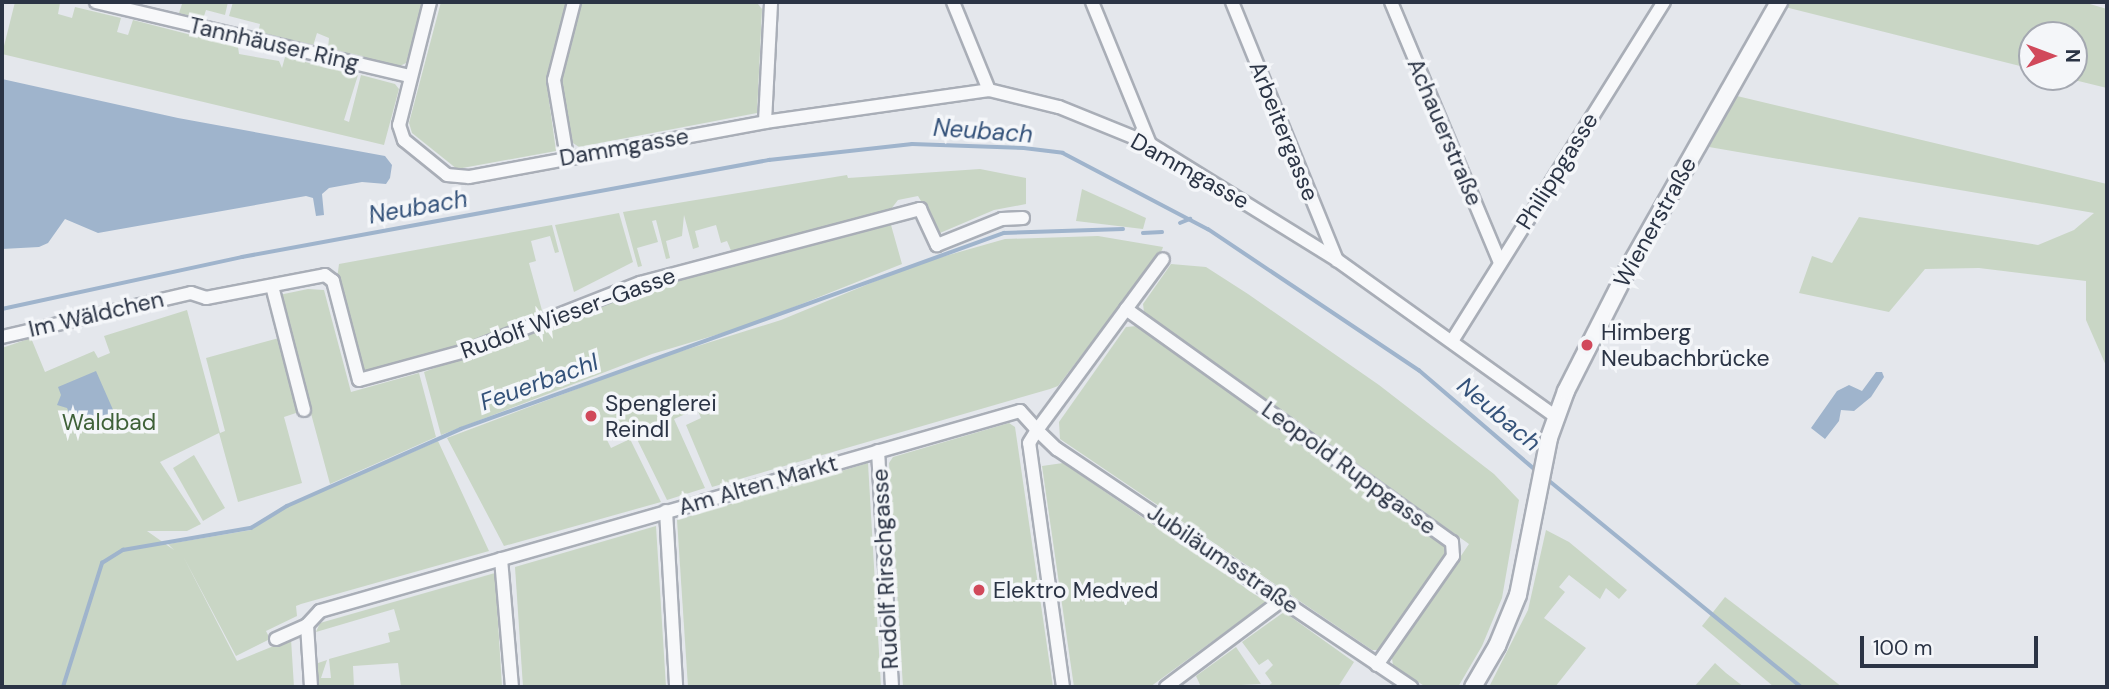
<!DOCTYPE html>
<meta charset="utf-8">
<style>
body{margin:0}
#map{position:relative;width:2109px;height:689px;overflow:hidden;background:#e4e7ec;font-family:"DM Sans",sans-serif}
div>[style]{position:absolute}
[style*='--x']{left:calc(var(--x)*1px);top:calc(var(--y)*1px);width:calc(var(--w)*1px);rotate:calc(var(--a)*1deg)}
.green>*{inset:0;background:#c9d6c5}
.water>*{inset:0;background:#9fb4cc}
.stream>*{height:3.5px;margin:-1.75px;padding:0 1.75px;transform-origin:1.75px;border-radius:1.75px;background:#9fb4cc}
.roads{filter:drop-shadow(2px 0 #a9aeb7) drop-shadow(-2px 0 #a9aeb7) drop-shadow(0 2px #a9aeb7) drop-shadow(0 -2px #a9aeb7)}
.minor>*{height:12px;margin:-6px;padding:0 6px;transform-origin:6px;border-radius:6px;background:#f7f8fa}
.tertiary>*{height:16px;margin:-8px;padding:0 8px;transform-origin:8px;border-radius:8px;background:#f7f8fa}
.dots>*{width:19px;height:19px;translate:-50% -50%;box-sizing:border-box;border:4px solid #f4f6f9;border-radius:50%}
span{translate:-50% -50%;white-space:nowrap;text-align:center;line-height:1.15;-webkit-text-stroke:7px #f4f6f9;paint-order:stroke}
.street-label{font-size:23px;color:#2b3445}
.poi-label{font-size:23px;color:#2b3445}
.left{translate:0 -50%;text-align:left}
.park-label{font-size:23px;color:#3f6138}
.water-label{font-size:24px;color:#34527a;font-style:italic}
.frame{position:absolute;inset:0;border:4px solid #2b3445;pointer-events:none}
.north{position:absolute;left:2018px;top:21px;width:70px;height:70px;box-sizing:border-box;background:#f4f6f9;border:2px solid #a4a8b1;border-radius:50%;rotate:90deg;font-size:19px;font-weight:700;line-height:28px;text-align:center;color:#2b3445}
.north::after{content:'';display:block;margin:auto;width:24px;height:32px;background:#d1495b;clip-path:polygon(50% 0,100% 100%,50% 72%,0 100%)}
.scale{position:absolute;left:1860px;top:636px;width:178px;height:32px;box-sizing:border-box;border:4px solid #2b3445;border-top:0;padding-left:9px;font-size:21px;line-height:24px;white-space:nowrap;color:#2b3445;-webkit-text-stroke:5px #f4f6f9;paint-order:stroke}
</style>
<div id="map">
<div class="green">
<i style="clip-path:polygon(15px 2px,60px 3px,58px 14px,72px 18px,75px 7px,121px 18px,117px 32px,128px 35px,133px 20px,238px 47px,239px 54px,279px 61px,282px 68px,285px 57px,358px 75px,344px 120px,349px 122px,361px 75px,395px 84px,399px 89px,384px 145px,2px 54px)"></i>
<i style="clip-path:polygon(175px 2px,228px 2px,225px 15px,206px 10px,203px 19px,179px 13px,182px 4px)"></i>
<i style="clip-path:polygon(233px 2px,423px 2px,406px 63px,400px 66px,328px 49px,329px 38px,317px 33px,313px 46px,258px 33px,260px 24px,229px 16px)"></i>
<i style="clip-path:polygon(441px 2px,567px 2px,546px 79px,556px 151px,457px 169px,412px 133px,409px 123px)"></i>
<i style="clip-path:polygon(582px 2px,758px 4px,762px 9px,757px 113px,579px 147px,573px 143px,561px 81px)"></i>
<i style="clip-path:polygon(1788px 2px,2083px 2px,2107px 9px,2107px 88px,2062px 77px,2074px 77px,2074px 35px,2032px 35px,2032px 69px,1785px 7px)"></i>
<i style="clip-path:polygon(1737px 96px,2107px 184px,2107px 368px,2086px 320px,2086px 281px,1979px 268px,1925px 269px,1889px 312px,1799px 293px,1812px 256px,1832px 263px,1859px 217px,2038px 245px,2074px 230px,2094px 213px,1709px 147px)"></i>
<i style="clip-path:polygon(980px 169px,1026px 178px,1026px 204px,994px 210px,940px 233px,918px 196px,898px 200px,891px 209px,732px 253px,727px 241px,721px 243px,716px 225px,695px 231px,699px 247px,693px 249px,684px 215px,682px 236px,666px 241px,670px 258px,666px 259px,656px 220px,652px 221px,658px 242px,637px 248px,642px 266px,638px 267px,623px 212px,847px 175px,848px 178px)"></i>
<i style="clip-path:polygon(1082px 189px,1146px 218px,1143px 229px,1076px 221px)"></i>
<i style="clip-path:polygon(619px 213px,633px 262px,574px 292px,555px 225px)"></i>
<i style="clip-path:polygon(552px 225px,559px 252px,555px 253px,550px 236px,531px 241px,536px 261px,529px 263px,543px 314px,445px 350px,367px 371px,360px 368px,337px 279px,339px 264px)"></i>
<i style="clip-path:polygon(891px 225px,902px 264px,746px 326px,652px 354px,441px 435px,424px 372px,636px 292px)"></i>
<i style="clip-path:polygon(1098px 236px,1163px 247px,1162px 250px,1058px 386px,1050px 389px,712px 487px,686px 425px,701px 418px,697px 409px,674px 419px,705px 488px,667px 500px,632px 429px,607px 440px,611px 448px,630px 439px,661px 502px,504px 546px,447px 438px,653px 360px,781px 320px,917px 264px,1005px 239px)"></i>
<i style="clip-path:polygon(1171px 264px,1206px 267px,1248px 294px,1379px 385px,1494px 474px,1519px 500px,1502px 598px,1482px 646px,1458px 687px,1426px 687px,1393px 666px,1392px 658px,1469px 544px,1144px 312px,1143px 304px)"></i>
<i style="clip-path:polygon(308px 289px,324px 290px,351px 392px,419px 373px,436px 437px,330px 484px,279px 295px)"></i>
<i style="clip-path:polygon(187px 310px,220px 433px,225px 431px,206px 358px,279px 338px,299px 412px,284px 417px,302px 483px,238px 502px,219px 433px,160px 462px,201px 524px,187px 531px,147px 531px,174px 550px,168px 544px,251px 530px,287px 507px,438px 441px,489px 551px,301px 604px,296px 606px,297px 616px,266px 631px,270px 639px,236px 656px,183px 556px,237px 661px,291px 639px,294px 687px,2px 687px,2px 348px,31px 338px,45px 372px,94px 351px,98px 358px,110px 353px,104px 336px)"></i>
<i style="clip-path:polygon(1137px 326px,1445px 544px,1447px 552px,1380px 650px,1372px 650px,1060px 439px,1059px 422px,1126px 327px)"></i>
<i style="clip-path:polygon(1009px 423px,1015px 427px,1053px 687px,903px 687px,889px 463px,893px 457px)"></i>
<i style="clip-path:polygon(194px 455px,225px 508px,203px 521px,173px 468px)"></i>
<i style="clip-path:polygon(868px 463px,881px 687px,688px 687px,677px 520px)"></i>
<i style="clip-path:polygon(1063px 463px,1266px 602px,1150px 687px,1074px 687px,1042px 466px)"></i>
<i style="clip-path:polygon(656px 526px,666px 687px,523px 687px,515px 567px)"></i>
<i style="clip-path:polygon(1546px 530px,1569px 542px,1627px 590px,1619px 599px,1606px 588px,1600px 599px,1569px 575px,1559px 587px,1565px 592px,1544px 618px,1586px 648px,1555px 687px,1489px 687px,1528px 610px)"></i>
<i style="clip-path:polygon(495px 573px,502px 687px,401px 687px,398px 663px,353px 666px,354px 687px,318px 687px,318px 663px,327px 660px,321px 678px,331px 678px,329px 659px,390px 642px,388px 633px,400px 630px,394px 609px,316px 632px,320px 623px)"></i>
<i style="clip-path:polygon(1725px 597px,1809px 661px,1842px 687px,1774px 687px,1702px 626px)"></i>
<i style="clip-path:polygon(1284px 612px,1354px 662px,1338px 687px,1267px 687px,1272px 683px,1265px 673px,1273px 665px,1268px 659px,1259px 665px,1242px 642px)"></i>
<i style="clip-path:polygon(1236px 647px,1261px 684px,1201px 687px,1196px 676px)"></i>
<i style="clip-path:polygon(1715px 663px,1726px 673px,1744px 687px,1694px 687px)"></i>
</div>
<div class="water">
<i style="clip-path:polygon(2px 79px,178px 118px,385px 156px,392px 165px,390px 178px,386px 184px,362px 182px,329px 188px,322px 194px,324px 215px,316px 216px,313px 198px,306px 196px,98px 233px,65px 219px,48px 243px,39px 247px,2px 249px)"></i>
<i style="clip-path:polygon(96px 371px,114px 412px,75px 427px,67px 408px,57px 405px,61px 395px,58px 387px)"></i>
<i style="clip-path:polygon(1876px 372px,1882px 372px,1884px 377px,1871px 397px,1854px 411px,1841px 410px,1839px 421px,1825px 439px,1811px 428px,1837px 391px,1849px 385px,1862px 391px)"></i>
</div>
<div class="stream">
<i style="--x:1180;--y:223;--w:11;--a:-22"></i>
<i style="--x:1143;--y:233;--w:19;--a:-3"></i>
<i style="--x:2;--y:309;--w:246;--a:-12.2"></i>
<i style="--x:242;--y:257;--w:536;--a:-10.43"></i>
<i style="--x:769;--y:160;--w:144;--a:-6.4"></i>
<i style="--x:912;--y:144;--w:112;--a:2"></i>
<i style="--x:1024;--y:148;--w:39;--a:7"></i>
<i style="--x:1063;--y:153;--w:164;--a:27.7"></i>
<i style="--x:1208;--y:229;--w:254;--a:33.8"></i>
<i style="--x:1419;--y:370;--w:155;--a:40.6"></i>
<i style="--x:1546;--y:478;--w:330;--a:39.3"></i>
<i style="--x:63;--y:687;--w:130;--a:-72.5"></i>
<i style="--x:102;--y:563;--w:25;--a:-32"></i>
<i style="--x:123;--y:550;--w:130;--a:-9.8"></i>
<i style="--x:251;--y:528;--w:42;--a:-31.4"></i>
<i style="--x:287;--y:506;--w:190;--a:-23.9"></i>
<i style="--x:461;--y:429;--w:577;--a:-19.85"></i>
<i style="--x:1004;--y:233;--w:119;--a:-1.9"></i>
</div>
<div class="roads">
<div class="minor">
<i style="--x:96;--y:2;--w:323;--a:13.3"></i>
<i style="--x:430;--y:2;--w:127;--a:104.1"></i>
<i style="--x:399;--y:125;--w:16;--a:72"></i>
<i style="--x:404;--y:140;--w:55;--a:39.1"></i>
<i style="--x:447;--y:175;--w:22;--a:5"></i>
<i style="--x:469;--y:177;--w:301;--a:-10.5"></i>
<i style="--x:765;--y:122;--w:226;--a:-8.1"></i>
<i style="--x:989;--y:90;--w:72;--a:13.7"></i>
<i style="--x:1059;--y:107;--w:98;--a:22.1"></i>
<i style="--x:1150;--y:144;--w:220;--a:31.8"></i>
<i style="--x:1337;--y:260;--w:268;--a:35.6"></i>
<i style="--x:953;--y:2;--w:95;--a:67.8"></i>
<i style="--x:1092;--y:2;--w:153;--a:67.8"></i>
<i style="--x:1232;--y:2;--w:279;--a:67.9"></i>
<i style="--x:1391;--y:2;--w:283;--a:67.3"></i>
<i style="--x:765;--y:122;--w:120;--a:-87.1"></i>
<i style="--x:567;--y:157;--w:78;--a:-99.6"></i>
<i style="--x:554;--y:80;--w:81;--a:-75.6"></i>
<i style="--x:272;--y:286;--w:128;--a:75.5"></i>
<i style="--x:1126;--y:309;--w:401;--a:35.6"></i>
<i style="--x:1452;--y:542;--w:14;--a:86"></i>
<i style="--x:1453;--y:556;--w:133;--a:124.9"></i>
<i style="--x:2;--y:337;--w:194;--a:-13.1"></i>
<i style="--x:191;--y:293;--w:16;--a:18"></i>
<i style="--x:206;--y:298;--w:121;--a:-10.9"></i>
<i style="--x:325;--y:275;--w:10;--a:37"></i>
<i style="--x:333;--y:281;--w:102;--a:75.3"></i>
<i style="--x:359;--y:380;--w:114;--a:-15.3"></i>
<i style="--x:469;--y:350;--w:184;--a:-21.4"></i>
<i style="--x:640;--y:283;--w:290;--a:-14.8"></i>
<i style="--x:920;--y:209;--w:40;--a:65"></i>
<i style="--x:937;--y:245;--w:70;--a:-21.8"></i>
<i style="--x:1002;--y:219;--w:21;--a:-3"></i>
<i style="--x:1452;--y:341;--w:400;--a:-58"></i>
<i style="--x:878;--y:451;--w:236;--a:86.6"></i>
<i style="--x:666;--y:511;--w:176;--a:86.7"></i>
<i style="--x:501;--y:559;--w:128;--a:85.1"></i>
<i style="--x:307;--y:625;--w:62;--a:86.3"></i>
<i style="--x:276;--y:639;--w:34;--a:-24"></i>
<i style="--x:307;--y:625;--w:19;--a:-47"></i>
<i style="--x:320;--y:611;--w:728;--a:-15.95"></i>
<i style="--x:1020;--y:411;--w:25;--a:48"></i>
<i style="--x:1037;--y:430;--w:212;--a:-53.6"></i>
<i style="--x:1063;--y:687;--w:246;--a:-97.9"></i>
<i style="--x:1029;--y:443;--w:15;--a:-58"></i>
<i style="--x:1037;--y:430;--w:28;--a:44"></i>
<i style="--x:1057;--y:449;--w:427;--a:33.9"></i>
<i style="--x:1166;--y:687;--w:146;--a:-36.9"></i>
</div>
<div class="tertiary">
<i style="--x:1473;--y:687;--w:48;--a:-59.7"></i>
<i style="--x:1497;--y:646;--w:55;--a:-67.6"></i>
<i style="--x:1518;--y:595;--w:160;--a:-78.8"></i>
<i style="--x:1549;--y:438;--w:50;--a:-70.1"></i>
<i style="--x:1566;--y:391;--w:137;--a:-63.1"></i>
<i style="--x:1628;--y:269;--w:307;--a:-60.5"></i>
</div>
</div>
<div class="dots">
<i style="left:1587px;top:345px;background:#d1495b"></i>
<i style="left:591px;top:416px;background:#d1495b"></i>
<i style="left:979px;top:590px;background:#d1495b"></i>
</div>
<div class="street-label">
<span style="left:274px;top:44px;rotate:13deg">Tannhäuser Ring</span>
<span style="left:1284px;top:131px;rotate:68deg">Arbeitergasse</span>
<span style="left:1445px;top:132px;rotate:67deg">Achauerstraße</span>
<span style="left:624px;top:147px;rotate:-10deg">Dammgasse</span>
<span style="left:1190px;top:171px;rotate:29deg">Dammgasse</span>
<span style="left:1557px;top:171px;rotate:-58deg">Philippgasse</span>
<span style="left:1655px;top:222px;rotate:-61deg">Wienerstraße</span>
<span style="left:568px;top:313px;rotate:-20deg">Rudolf Wieser-Gasse</span>
<span style="left:96px;top:314px;rotate:-13deg">Im Wäldchen</span>
<span style="left:1349px;top:468px;rotate:36deg">Leopold Ruppgasse</span>
<span style="left:758px;top:485px;rotate:-16deg">Am Alten Markt</span>
<span style="left:1223px;top:559px;rotate:34deg">Jubiläumsstraße</span>
<span style="left:885px;top:569px;rotate:-93deg">Rudolf Rirschgasse</span>
</div>
<div class="poi-label">
<span class="left" style="left:1601px;top:345px">Himberg<br>Neubachbrücke</span>
<span class="left" style="left:605px;top:416px">Spenglerei<br>Reindl</span>
<span class="left" style="left:993px;top:590px">Elektro Medved</span>
</div>
<div class="park-label">
<span style="left:109px;top:422px">Waldbad</span>
</div>
<div class="water-label">
<span style="left:983px;top:131px;rotate:4deg">Neubach</span>
<span style="left:418px;top:207px;rotate:-10deg">Neubach</span>
<span style="left:539px;top:382px;rotate:-20deg">Feuerbachl</span>
<span style="left:1499px;top:414px;rotate:40deg">Neubach</span>
</div>
<div class="frame"></div>
<div class="north">N</div>
<div class="scale">100 m</div>
</div>
